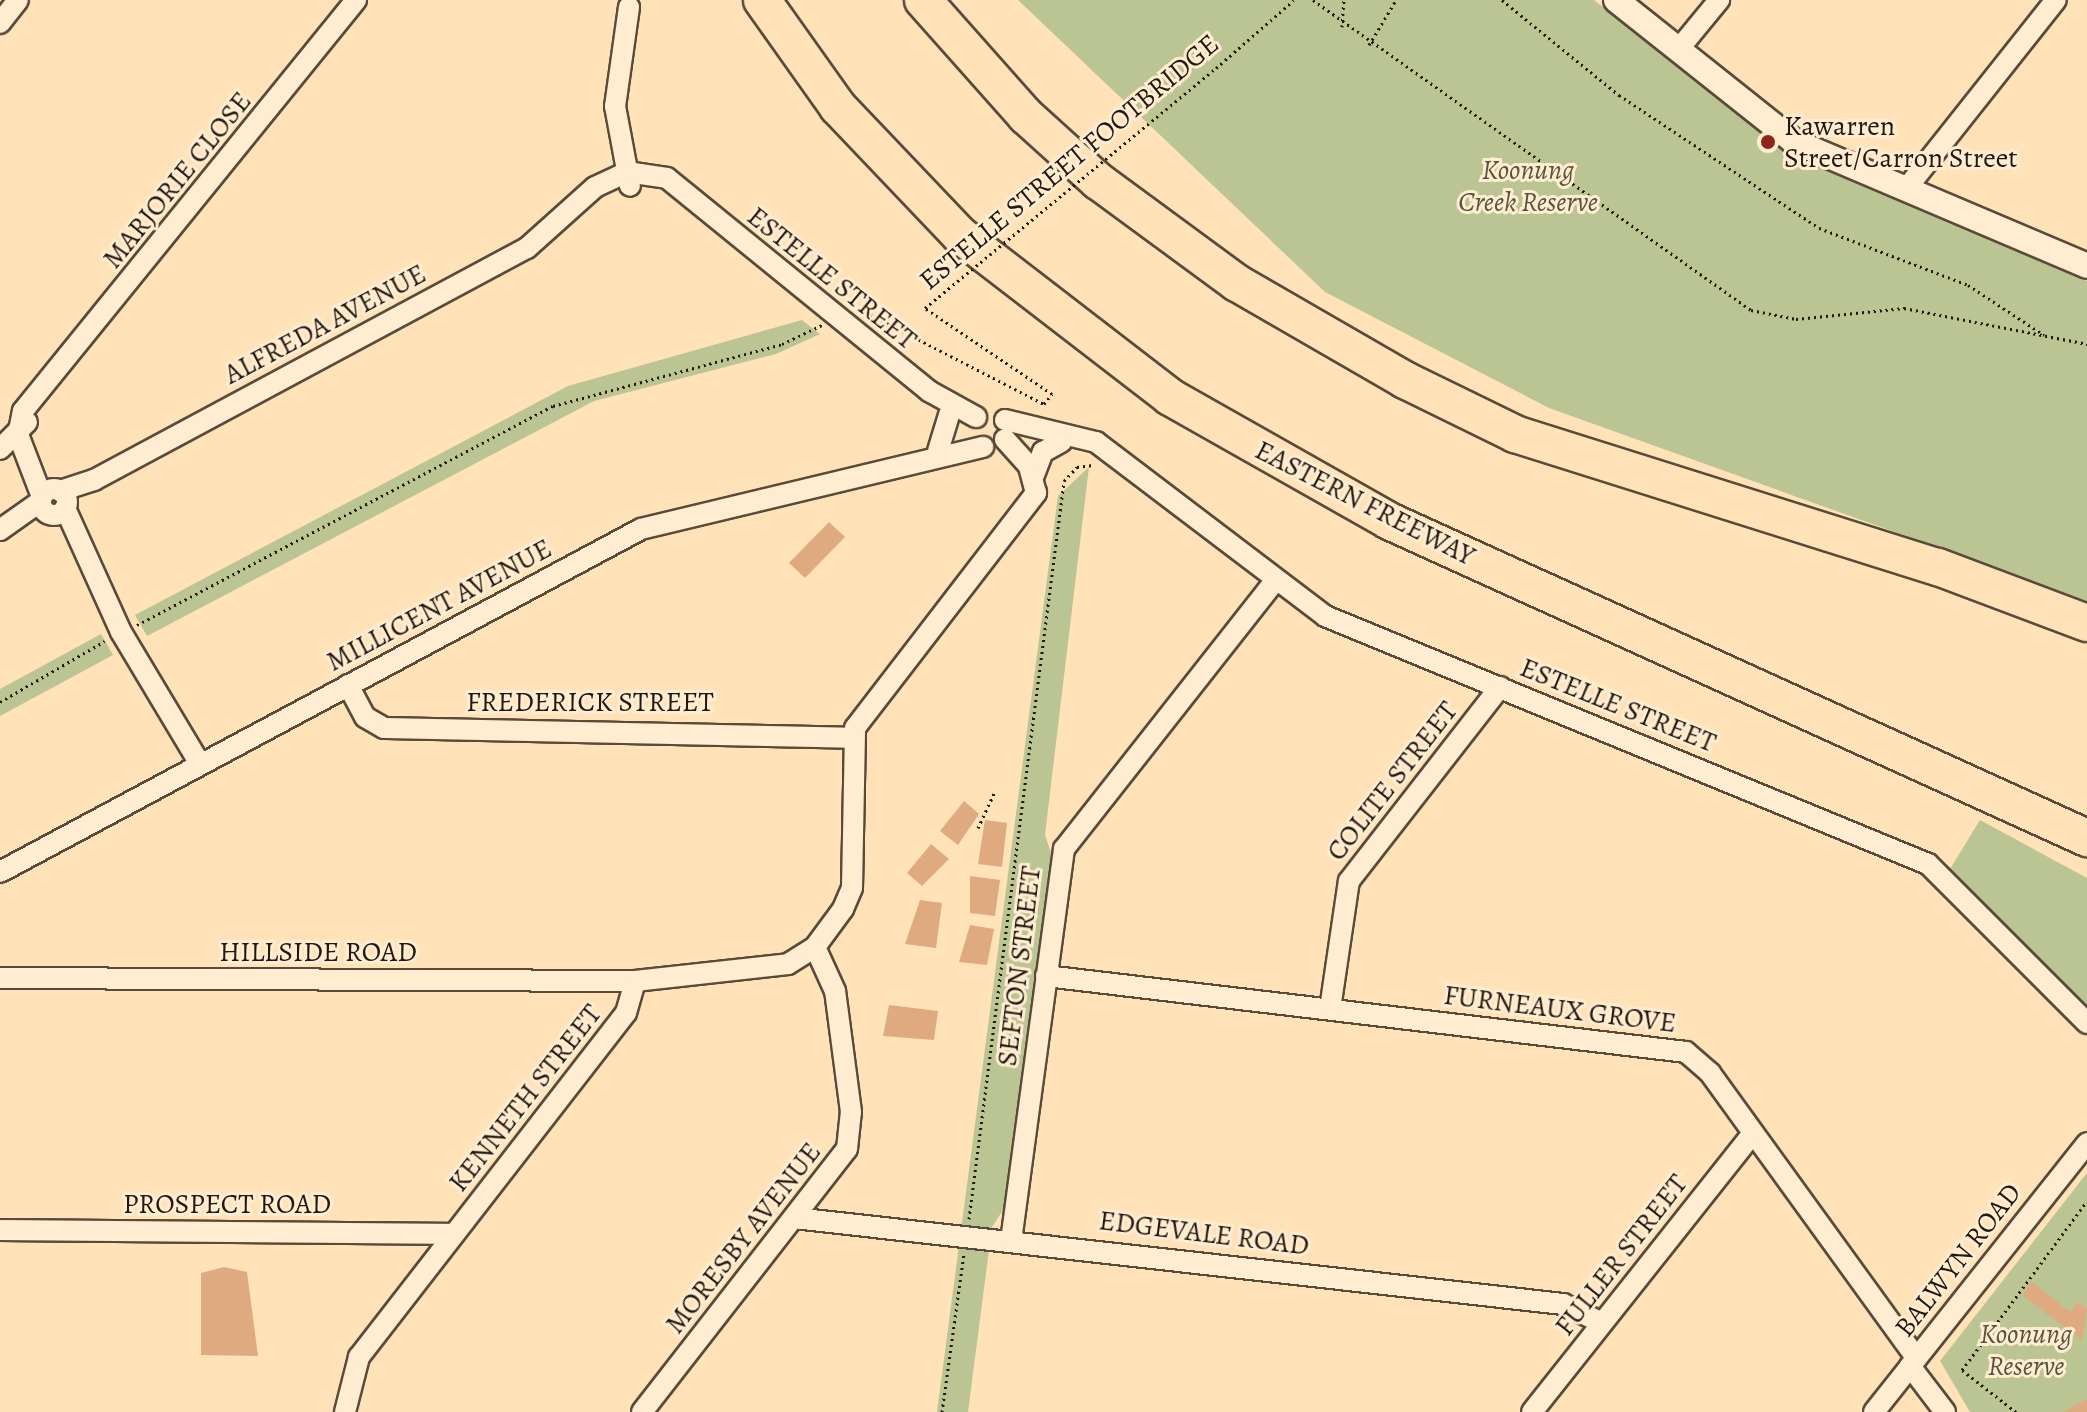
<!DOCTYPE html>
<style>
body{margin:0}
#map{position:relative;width:2087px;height:1412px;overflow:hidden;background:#ffe2b8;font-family:Alegreya,serif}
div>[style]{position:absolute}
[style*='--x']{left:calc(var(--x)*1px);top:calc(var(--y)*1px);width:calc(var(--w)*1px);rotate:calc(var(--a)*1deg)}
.green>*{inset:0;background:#bbc493}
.building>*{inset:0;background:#dfaa80}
.path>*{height:3px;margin-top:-1.5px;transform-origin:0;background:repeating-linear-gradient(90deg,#211910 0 2px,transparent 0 6px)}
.roads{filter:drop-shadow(2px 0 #584b3a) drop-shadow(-2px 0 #584b3a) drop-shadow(0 2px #584b3a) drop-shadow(0 -2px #584b3a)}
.minor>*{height:20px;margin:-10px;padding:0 10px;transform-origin:10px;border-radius:10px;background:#ffecd1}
.minor>.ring{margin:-10px;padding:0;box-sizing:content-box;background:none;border:20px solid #ffecd1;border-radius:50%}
.tertiary>*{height:24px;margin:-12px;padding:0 12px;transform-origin:12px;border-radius:12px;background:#ffecd1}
.motorway>*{height:36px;margin:-18px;padding:0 18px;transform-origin:18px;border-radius:18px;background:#ffe2b8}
.path-bridge>*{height:3px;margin-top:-1.5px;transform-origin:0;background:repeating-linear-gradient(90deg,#211910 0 2px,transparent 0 6px)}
.dots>*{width:22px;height:22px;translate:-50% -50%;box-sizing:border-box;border:4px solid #ffecd1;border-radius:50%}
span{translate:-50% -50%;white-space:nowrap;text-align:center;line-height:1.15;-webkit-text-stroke:6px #ffecd1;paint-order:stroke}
.poi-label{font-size:28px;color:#211910}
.left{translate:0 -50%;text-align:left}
.street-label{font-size:28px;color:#211910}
.park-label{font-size:28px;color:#57553e;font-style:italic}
</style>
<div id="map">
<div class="green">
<i style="clip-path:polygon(1018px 0,1594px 0,1782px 149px,2087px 281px,2087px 601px,1549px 408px,1325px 292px)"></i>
<i style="clip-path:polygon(802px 320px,820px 334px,776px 354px,594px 401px,147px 636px,135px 615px,568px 386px)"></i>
<i style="clip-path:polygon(1089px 467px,1045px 835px,1052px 856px,1007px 1204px,992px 1227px,968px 1412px,937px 1412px,1058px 496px)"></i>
<i style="clip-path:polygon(101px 634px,113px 655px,0 716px,0 689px)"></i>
<i style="clip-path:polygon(1980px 820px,2087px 878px,2087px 1008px,1950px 869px)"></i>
<i style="clip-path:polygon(2087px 1173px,2087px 1412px,1970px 1412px,1940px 1361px)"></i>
</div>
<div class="building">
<i style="clip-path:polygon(829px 522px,845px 537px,805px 578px,789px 563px)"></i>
<i style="clip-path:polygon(964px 801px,979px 814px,958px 845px,940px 831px)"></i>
<i style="clip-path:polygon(985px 820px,1007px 823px,1002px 867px,978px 864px)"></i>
<i style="clip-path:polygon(931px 844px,949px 859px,922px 886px,907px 873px)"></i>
<i style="clip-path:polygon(970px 876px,1000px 880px,995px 916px,970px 913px)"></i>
<i style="clip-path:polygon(920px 900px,942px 903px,936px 948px,905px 944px)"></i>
<i style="clip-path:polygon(970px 925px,994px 929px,987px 965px,959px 962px)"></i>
<i style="clip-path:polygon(889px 1005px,938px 1011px,934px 1040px,883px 1036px)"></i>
<i style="clip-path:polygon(224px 1267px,247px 1272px,258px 1356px,201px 1355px,201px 1273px)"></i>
<i style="clip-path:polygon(2032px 1282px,2070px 1312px,2078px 1302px,2087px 1309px,2082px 1340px,2022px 1295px)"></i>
<i style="clip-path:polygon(2087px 1399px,2087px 1412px,2063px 1412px)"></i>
</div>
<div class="path">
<i style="--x:1313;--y:0;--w:537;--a:35.29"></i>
<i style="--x:1751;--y:310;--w:46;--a:11.3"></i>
<i style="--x:1796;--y:319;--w:109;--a:-5.8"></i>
<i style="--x:1904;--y:308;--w:187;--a:11.1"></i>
<i style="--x:1502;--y:0;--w:151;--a:39.1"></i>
<i style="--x:1619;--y:95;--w:240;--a:33.6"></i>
<i style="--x:1819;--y:228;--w:160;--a:20.9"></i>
<i style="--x:1968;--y:285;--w:91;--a:33.3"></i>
<i style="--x:1342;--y:27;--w:27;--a:-86"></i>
<i style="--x:1369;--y:45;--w:52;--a:-59"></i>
<i style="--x:1216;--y:68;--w:103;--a:-41.1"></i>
<i style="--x:865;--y:312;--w:201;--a:27.2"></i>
<i style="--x:1044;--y:404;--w:13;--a:-51"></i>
<i style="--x:1052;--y:394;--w:153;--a:-145.9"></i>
<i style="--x:137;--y:625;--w:470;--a:-27.8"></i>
<i style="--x:553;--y:406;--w:237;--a:-15.1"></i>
<i style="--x:782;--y:344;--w:44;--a:-25.4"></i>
<i style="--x:0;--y:702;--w:121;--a:-30.2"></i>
<i style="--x:978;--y:828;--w:40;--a:-65"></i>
<i style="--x:969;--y:1219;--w:744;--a:-82.66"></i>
<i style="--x:1064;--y:481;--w:19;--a:-47"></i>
<i style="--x:1077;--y:467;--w:16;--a:-7"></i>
<i style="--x:942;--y:1412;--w:160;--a:-82.1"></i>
<i style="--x:2016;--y:1412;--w:68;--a:-142.1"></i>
<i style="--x:1962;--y:1370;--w:210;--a:-53.5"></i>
</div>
<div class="roads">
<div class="minor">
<i style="--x:629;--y:7;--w:100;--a:98"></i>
<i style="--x:615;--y:106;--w:81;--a:79.4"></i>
<i style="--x:0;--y:23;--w:29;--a:-52"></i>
<i style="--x:1678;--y:50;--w:65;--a:-50.6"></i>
<i style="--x:1906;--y:189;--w:241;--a:-51.6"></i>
<i style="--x:1005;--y:420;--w:94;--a:13.6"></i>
<i style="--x:1096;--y:442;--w:288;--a:37.2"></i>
<i style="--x:1325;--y:616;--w:652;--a:22.36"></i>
<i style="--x:1928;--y:864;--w:225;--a:45"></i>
<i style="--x:19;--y:431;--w:20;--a:-79"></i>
<i style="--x:23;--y:411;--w:529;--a:-50.98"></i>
<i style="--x:19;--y:437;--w:64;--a:69"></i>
<i style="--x:0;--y:449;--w:38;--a:-45"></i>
<i style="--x:938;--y:451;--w:39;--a:-73"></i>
<i style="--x:1034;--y:475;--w:25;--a:-69"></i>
<i style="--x:1043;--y:452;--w:21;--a:-29"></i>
<i class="ring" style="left:41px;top:489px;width:6px;height:6px"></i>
<i style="--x:60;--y:491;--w:36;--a:-18"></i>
<i style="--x:94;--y:480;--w:491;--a:-28.2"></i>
<i style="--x:527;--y:248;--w:91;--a:-41.9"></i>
<i style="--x:595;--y:187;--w:35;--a:-25"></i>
<i style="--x:627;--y:172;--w:40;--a:8.5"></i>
<i style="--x:667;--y:178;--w:338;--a:39.1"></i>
<i style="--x:929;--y:391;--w:54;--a:29"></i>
<i style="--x:65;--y:508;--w:136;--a:65.7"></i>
<i style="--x:121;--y:632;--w:154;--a:59.1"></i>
<i style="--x:0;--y:530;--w:50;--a:-35.3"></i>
<i style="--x:348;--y:685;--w:36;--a:62"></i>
<i style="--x:365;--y:717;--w:22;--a:30"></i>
<i style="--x:384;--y:728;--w:469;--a:1.2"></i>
<i style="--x:0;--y:872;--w:727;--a:-28.15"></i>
<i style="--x:641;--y:529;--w:352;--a:-13.5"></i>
<i style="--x:1046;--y:976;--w:644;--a:6.77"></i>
<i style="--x:1686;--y:1052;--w:32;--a:41"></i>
<i style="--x:1710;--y:1073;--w:352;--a:54.1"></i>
<i style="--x:0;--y:978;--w:635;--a:0.27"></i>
<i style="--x:1330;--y:1009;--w:129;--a:-81.6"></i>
<i style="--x:1349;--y:881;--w:246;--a:-52.1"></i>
<i style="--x:794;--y:1218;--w:774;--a:6.38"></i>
<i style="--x:1563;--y:1304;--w:43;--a:26"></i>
<i style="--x:0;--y:1230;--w:454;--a:0.5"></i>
<i style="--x:1011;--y:1241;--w:396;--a:-82.3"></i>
<i style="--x:1064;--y:849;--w:342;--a:-51.8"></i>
<i style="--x:1910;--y:1366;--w:58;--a:52.7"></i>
<i style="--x:345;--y:1412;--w:57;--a:-75.7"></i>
<i style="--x:359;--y:1357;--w:435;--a:-52.2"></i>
<i style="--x:626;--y:1013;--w:33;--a:-74"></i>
<i style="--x:635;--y:981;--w:154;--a:-6.3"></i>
<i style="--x:788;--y:964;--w:32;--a:-32"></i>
<i style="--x:815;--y:947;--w:47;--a:-53.6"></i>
<i style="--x:843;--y:909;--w:23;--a:-67"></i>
<i style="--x:852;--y:888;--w:160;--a:-88.9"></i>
<i style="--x:855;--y:728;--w:297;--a:-52.4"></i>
<i style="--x:1036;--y:493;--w:28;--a:-105"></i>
<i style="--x:1029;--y:466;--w:36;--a:-132"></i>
<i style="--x:642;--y:1412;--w:333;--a:-52.1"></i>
<i style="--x:847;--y:1149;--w:37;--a:-84"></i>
<i style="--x:851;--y:1112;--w:122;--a:-97.5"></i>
<i style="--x:835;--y:991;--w:48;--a:-114.4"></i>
<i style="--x:1532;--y:1412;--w:356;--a:-51.6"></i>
<i style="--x:1874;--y:1412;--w:343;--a:-51.6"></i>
</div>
<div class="tertiary">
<i style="--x:1616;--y:0;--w:226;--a:38.5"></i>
<i style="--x:1793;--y:141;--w:319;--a:23"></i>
</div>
<div class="motorway">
<i style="--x:762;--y:0;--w:131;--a:54.6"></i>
<i style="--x:838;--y:107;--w:177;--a:46.4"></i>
<i style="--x:960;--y:235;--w:265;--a:37.6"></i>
<i style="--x:1170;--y:397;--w:252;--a:29.5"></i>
<i style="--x:1389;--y:521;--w:767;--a:24.43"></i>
<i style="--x:923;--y:0;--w:155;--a:48.4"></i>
<i style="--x:1026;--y:116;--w:97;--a:42.1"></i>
<i style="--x:1098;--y:181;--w:172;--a:36.3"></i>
<i style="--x:1237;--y:283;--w:194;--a:30"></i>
<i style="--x:1405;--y:380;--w:123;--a:26.1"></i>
<i style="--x:1515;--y:434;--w:443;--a:17.5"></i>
<i style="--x:1938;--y:567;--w:159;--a:20.6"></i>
</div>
</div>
<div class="path-bridge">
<i style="--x:925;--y:308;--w:377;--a:-39.5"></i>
</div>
<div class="dots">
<i style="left:1768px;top:142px;background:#8f2418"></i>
</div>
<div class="poi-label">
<span class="left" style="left:1784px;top:142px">Kawarren<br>Street/Carron Street</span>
</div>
<div class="street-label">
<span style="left:1069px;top:162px;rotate:-40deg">ESTELLE STREET FOOTBRIDGE</span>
<span style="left:177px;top:180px;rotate:-51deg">MARJORIE CLOSE</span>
<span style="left:832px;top:278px;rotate:39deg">ESTELLE STREET</span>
<span style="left:325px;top:324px;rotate:-28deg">ALFREDA AVENUE</span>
<span style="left:1365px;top:503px;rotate:27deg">EASTERN FREEWAY</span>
<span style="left:439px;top:605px;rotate:-28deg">MILLICENT AVENUE</span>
<span style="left:590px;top:702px">FREDERICK STREET</span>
<span style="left:1618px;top:705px;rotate:22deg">ESTELLE STREET</span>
<span style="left:1392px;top:781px;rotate:-52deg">COLITE STREET</span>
<span style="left:318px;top:952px">HILLSIDE ROAD</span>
<span style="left:1019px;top:966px;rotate:-83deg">SEFTON STREET</span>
<span style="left:1560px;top:1009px;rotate:7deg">FURNEAUX GROVE</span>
<span style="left:525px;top:1098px;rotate:-52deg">KENNETH STREET</span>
<span style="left:227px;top:1204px">PROSPECT ROAD</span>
<span style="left:1204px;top:1233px;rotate:7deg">EDGEVALE ROAD</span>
<span style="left:743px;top:1238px;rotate:-52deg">MORESBY AVENUE</span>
<span style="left:1621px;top:1255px;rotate:-52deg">FULLER STREET</span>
<span style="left:1958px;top:1260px;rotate:-52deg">BALWYN ROAD</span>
</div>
<div class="park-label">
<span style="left:1528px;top:186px">Koonung<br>Creek Reserve</span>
<span style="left:2026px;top:1350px">Koonung<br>Reserve</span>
</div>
</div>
